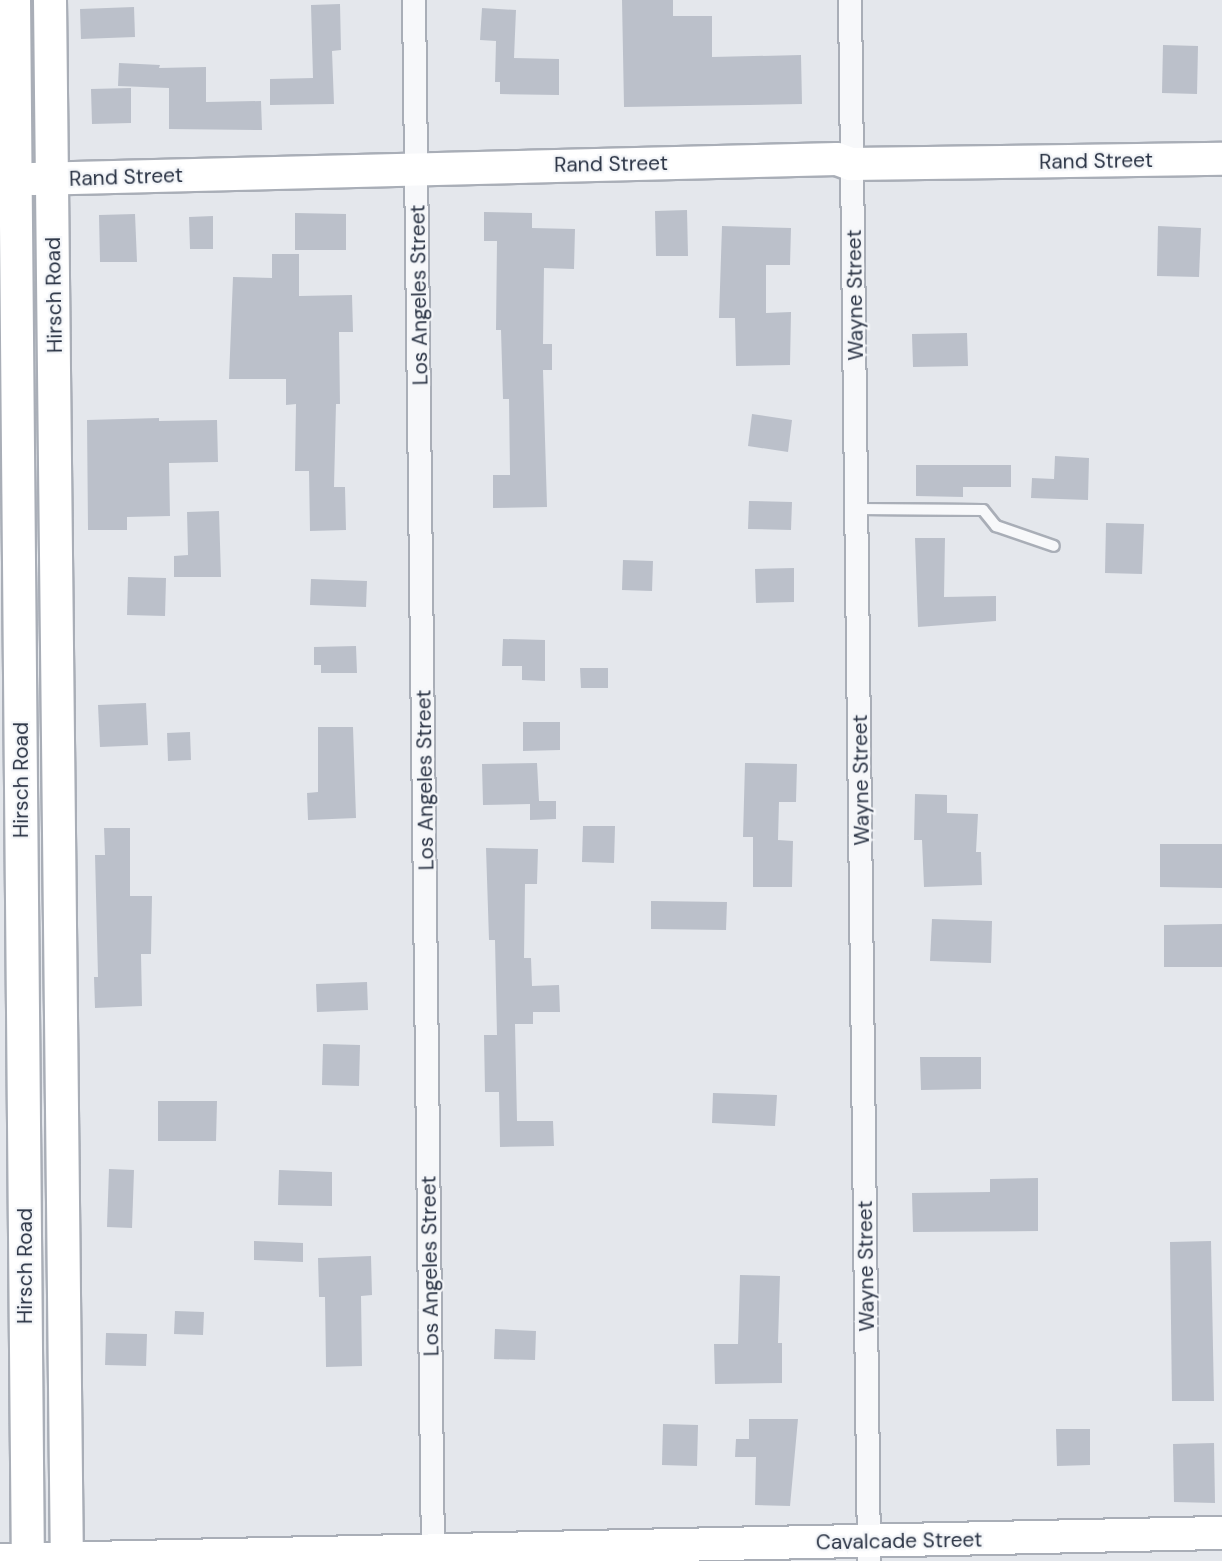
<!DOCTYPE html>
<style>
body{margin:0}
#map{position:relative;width:1222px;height:1561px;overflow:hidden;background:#e4e7ec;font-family:"DM Sans",sans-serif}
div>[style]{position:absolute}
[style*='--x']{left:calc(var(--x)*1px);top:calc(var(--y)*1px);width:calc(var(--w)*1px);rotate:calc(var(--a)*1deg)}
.building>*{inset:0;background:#bbc0ca}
.roads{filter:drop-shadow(2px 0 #a9aeb7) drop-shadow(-2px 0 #a9aeb7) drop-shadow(0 2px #a9aeb7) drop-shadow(0 -2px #a9aeb7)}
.lane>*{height:10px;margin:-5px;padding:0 5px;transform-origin:5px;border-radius:5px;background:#f7f8fa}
.street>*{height:22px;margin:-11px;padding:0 11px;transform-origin:11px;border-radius:11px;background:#f7f8fa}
.secondary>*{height:32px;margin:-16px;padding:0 16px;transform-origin:16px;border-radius:16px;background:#fff}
span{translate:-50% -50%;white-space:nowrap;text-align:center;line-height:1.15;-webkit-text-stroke:4.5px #f4f6f9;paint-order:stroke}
.street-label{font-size:21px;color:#2b3445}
</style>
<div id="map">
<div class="building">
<i style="clip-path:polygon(622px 0,673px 0,673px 16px,712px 16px,712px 57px,801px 55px,802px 104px,624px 107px)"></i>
<i style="clip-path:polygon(340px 4px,341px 50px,332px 51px,334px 104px,270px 105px,270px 79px,313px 78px,311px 5px)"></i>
<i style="clip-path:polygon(134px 7px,135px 37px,81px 39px,80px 9px)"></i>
<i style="clip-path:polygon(482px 8px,516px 10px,514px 58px,559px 59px,559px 95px,500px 94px,500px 82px,495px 82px,496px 41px,480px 40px)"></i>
<i style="clip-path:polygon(1163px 45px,1198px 46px,1197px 94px,1162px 93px)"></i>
<i style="clip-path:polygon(119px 63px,160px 65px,159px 68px,206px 67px,206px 102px,261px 101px,262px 130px,169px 129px,169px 88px,118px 86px)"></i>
<i style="clip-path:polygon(131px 88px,131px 123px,92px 124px,91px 89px)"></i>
<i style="clip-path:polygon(687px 210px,688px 256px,656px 256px,655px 211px)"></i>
<i style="clip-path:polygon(484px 212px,532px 213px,532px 228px,575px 229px,574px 269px,544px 268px,543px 344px,552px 344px,552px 370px,543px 370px,547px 507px,493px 508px,493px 475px,510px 475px,509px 399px,503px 399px,501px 330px,496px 330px,497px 241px,484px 241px)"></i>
<i style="clip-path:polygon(295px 213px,346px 214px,346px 250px,295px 250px)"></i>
<i style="clip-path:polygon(135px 214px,137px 262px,100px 262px,99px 215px)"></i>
<i style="clip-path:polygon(213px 216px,213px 249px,190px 249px,189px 217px)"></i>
<i style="clip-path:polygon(722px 226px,791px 228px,790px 265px,766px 265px,766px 313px,791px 312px,790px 365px,736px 366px,735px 318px,719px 318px)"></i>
<i style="clip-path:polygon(1158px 226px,1201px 228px,1199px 277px,1157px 276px)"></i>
<i style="clip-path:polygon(272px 254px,299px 254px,299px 296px,352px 295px,353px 332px,339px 332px,340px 404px,336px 404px,334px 487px,345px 487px,346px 530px,310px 531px,309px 471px,295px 471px,296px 404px,286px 405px,286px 379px,229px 379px,233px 277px,272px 278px)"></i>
<i style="clip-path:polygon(967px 333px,968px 366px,913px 367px,912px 334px)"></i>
<i style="clip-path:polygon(752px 414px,792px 420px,788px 452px,748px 446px)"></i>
<i style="clip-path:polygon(159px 418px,159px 421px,217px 420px,218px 462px,169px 463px,170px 516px,127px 517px,127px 530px,88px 530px,87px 420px)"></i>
<i style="clip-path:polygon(1055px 456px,1089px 458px,1088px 500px,1031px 498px,1032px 478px,1054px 479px)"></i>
<i style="clip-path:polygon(916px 465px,1011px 465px,1011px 487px,963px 487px,963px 497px,916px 496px)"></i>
<i style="clip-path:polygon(749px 501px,792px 502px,791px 530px,748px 529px)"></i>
<i style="clip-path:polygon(219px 511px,221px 577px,174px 577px,174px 556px,188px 555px,187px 512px)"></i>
<i style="clip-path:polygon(1106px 523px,1144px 524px,1142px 574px,1105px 573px)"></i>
<i style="clip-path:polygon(915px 538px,945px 538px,944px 597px,996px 596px,996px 621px,918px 627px)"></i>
<i style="clip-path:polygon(623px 560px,653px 561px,652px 591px,622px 590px)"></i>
<i style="clip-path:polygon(794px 568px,794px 602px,756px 603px,755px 569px)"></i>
<i style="clip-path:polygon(128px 577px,166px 578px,165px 616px,127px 615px)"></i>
<i style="clip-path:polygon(311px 579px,367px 581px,366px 607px,310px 605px)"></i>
<i style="clip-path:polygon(503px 639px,545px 640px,545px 681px,522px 680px,522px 666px,502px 666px)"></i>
<i style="clip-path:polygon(356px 646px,357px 673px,321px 673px,321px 665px,314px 665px,314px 647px)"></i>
<i style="clip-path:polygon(580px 668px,608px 668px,608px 688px,581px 688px)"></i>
<i style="clip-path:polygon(146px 703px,148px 745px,100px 747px,98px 705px)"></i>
<i style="clip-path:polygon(523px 722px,560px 722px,560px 750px,523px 751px)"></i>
<i style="clip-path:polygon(318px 727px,353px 727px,356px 818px,308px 820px,307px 793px,318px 792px)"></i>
<i style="clip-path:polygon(190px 732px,191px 760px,168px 761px,167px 733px)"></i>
<i style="clip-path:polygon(537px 763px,539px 801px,556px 801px,556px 819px,530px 820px,530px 804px,483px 805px,482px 764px)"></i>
<i style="clip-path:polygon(745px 763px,797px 764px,796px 802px,779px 802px,778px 840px,793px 841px,792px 887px,753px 887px,753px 837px,743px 837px)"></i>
<i style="clip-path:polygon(915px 794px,947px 795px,947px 813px,978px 814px,976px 852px,981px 852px,982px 885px,924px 887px,922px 840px,914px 840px)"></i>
<i style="clip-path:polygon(583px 826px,615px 826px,614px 863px,582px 862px)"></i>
<i style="clip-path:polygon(104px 828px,130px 828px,130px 896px,152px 896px,151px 954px,141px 954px,142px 1006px,95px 1008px,94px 977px,98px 977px,95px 855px,105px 855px)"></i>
<i style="clip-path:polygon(1160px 844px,1222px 844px,1222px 888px,1160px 887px)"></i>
<i style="clip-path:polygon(486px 848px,538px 849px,537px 884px,525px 884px,524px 958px,531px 958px,532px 986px,559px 985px,560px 1012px,533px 1012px,533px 1024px,515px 1024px,517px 1121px,553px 1121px,554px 1146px,500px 1147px,499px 1092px,485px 1092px,484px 1035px,497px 1035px,495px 940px,489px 940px)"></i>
<i style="clip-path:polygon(651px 901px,727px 902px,726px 930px,651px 929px)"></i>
<i style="clip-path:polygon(932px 919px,992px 921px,991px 963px,930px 961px)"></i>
<i style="clip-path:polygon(1222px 924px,1222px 967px,1164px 967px,1164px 925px)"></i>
<i style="clip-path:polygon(367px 982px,368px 1010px,317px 1012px,316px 984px)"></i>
<i style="clip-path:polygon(323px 1044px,360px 1045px,359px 1086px,322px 1085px)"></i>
<i style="clip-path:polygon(920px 1057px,981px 1057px,981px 1089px,921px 1090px)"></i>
<i style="clip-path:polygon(713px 1093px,777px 1095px,775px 1126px,712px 1123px)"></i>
<i style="clip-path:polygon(158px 1101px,217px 1101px,216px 1141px,158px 1141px)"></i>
<i style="clip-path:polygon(109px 1169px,134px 1170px,132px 1228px,107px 1227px)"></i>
<i style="clip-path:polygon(279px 1170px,332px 1172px,332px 1206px,278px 1205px)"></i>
<i style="clip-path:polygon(1038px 1178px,1038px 1231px,913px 1232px,912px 1193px,990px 1192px,990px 1179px)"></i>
<i style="clip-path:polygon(254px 1241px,303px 1243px,303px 1262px,254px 1260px)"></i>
<i style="clip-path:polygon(1211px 1241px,1214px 1401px,1172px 1401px,1170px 1242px)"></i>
<i style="clip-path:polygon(371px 1256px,372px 1295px,361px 1296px,362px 1366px,326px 1367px,325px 1297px,319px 1297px,318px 1258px)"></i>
<i style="clip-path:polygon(740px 1275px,780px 1276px,778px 1343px,782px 1343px,782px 1383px,715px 1384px,714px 1344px,738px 1344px)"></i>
<i style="clip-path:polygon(175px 1311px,204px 1312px,203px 1335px,174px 1334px)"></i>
<i style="clip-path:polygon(495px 1329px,536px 1331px,535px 1360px,494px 1359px)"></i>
<i style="clip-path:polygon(106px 1333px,147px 1334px,146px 1366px,105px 1365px)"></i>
<i style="clip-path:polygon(749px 1419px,798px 1419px,790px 1506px,755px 1505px,756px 1457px,735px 1457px,736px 1439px,749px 1439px)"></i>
<i style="clip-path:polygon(663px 1424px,698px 1425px,697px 1466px,662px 1465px)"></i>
<i style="clip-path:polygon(1056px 1429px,1090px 1429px,1090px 1465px,1057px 1466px)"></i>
<i style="clip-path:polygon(1214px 1443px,1215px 1503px,1174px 1502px,1173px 1444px)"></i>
</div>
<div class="roads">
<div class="lane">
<i style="--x:858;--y:509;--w:125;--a:0.5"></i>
<i style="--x:983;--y:510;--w:21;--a:51"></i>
<i style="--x:996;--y:526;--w:61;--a:19"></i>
</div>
<div class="street">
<i style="--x:414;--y:0;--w:1561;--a:89.3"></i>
<i style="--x:850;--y:0;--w:1561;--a:89.3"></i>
</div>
<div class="secondary">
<i style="--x:14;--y:0;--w:1561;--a:89.49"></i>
<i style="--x:50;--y:0;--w:1561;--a:89.38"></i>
<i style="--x:33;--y:179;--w:804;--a:-1.42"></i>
<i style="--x:837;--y:159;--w:15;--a:20"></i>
<i style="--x:851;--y:164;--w:371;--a:-0.8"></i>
<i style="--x:0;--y:1560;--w:1222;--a:-1.27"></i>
</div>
</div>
<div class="street-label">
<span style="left:1096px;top:161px;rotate:-1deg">Rand Street</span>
<span style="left:611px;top:164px;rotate:-1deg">Rand Street</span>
<span style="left:126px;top:177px;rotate:-2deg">Rand Street</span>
<span style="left:54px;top:295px;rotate:-91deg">Hirsch Road</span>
<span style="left:419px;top:295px;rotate:-91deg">Los Angeles Street</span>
<span style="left:855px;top:295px;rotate:-91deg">Wayne Street</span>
<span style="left:21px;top:780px;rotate:-90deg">Hirsch Road</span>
<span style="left:425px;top:780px;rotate:-91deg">Los Angeles Street</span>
<span style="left:861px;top:780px;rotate:-91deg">Wayne Street</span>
<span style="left:25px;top:1266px;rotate:-90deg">Hirsch Road</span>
<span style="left:430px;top:1266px;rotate:-91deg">Los Angeles Street</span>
<span style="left:866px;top:1266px;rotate:-91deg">Wayne Street</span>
<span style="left:899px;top:1541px;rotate:-1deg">Cavalcade Street</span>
</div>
</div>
